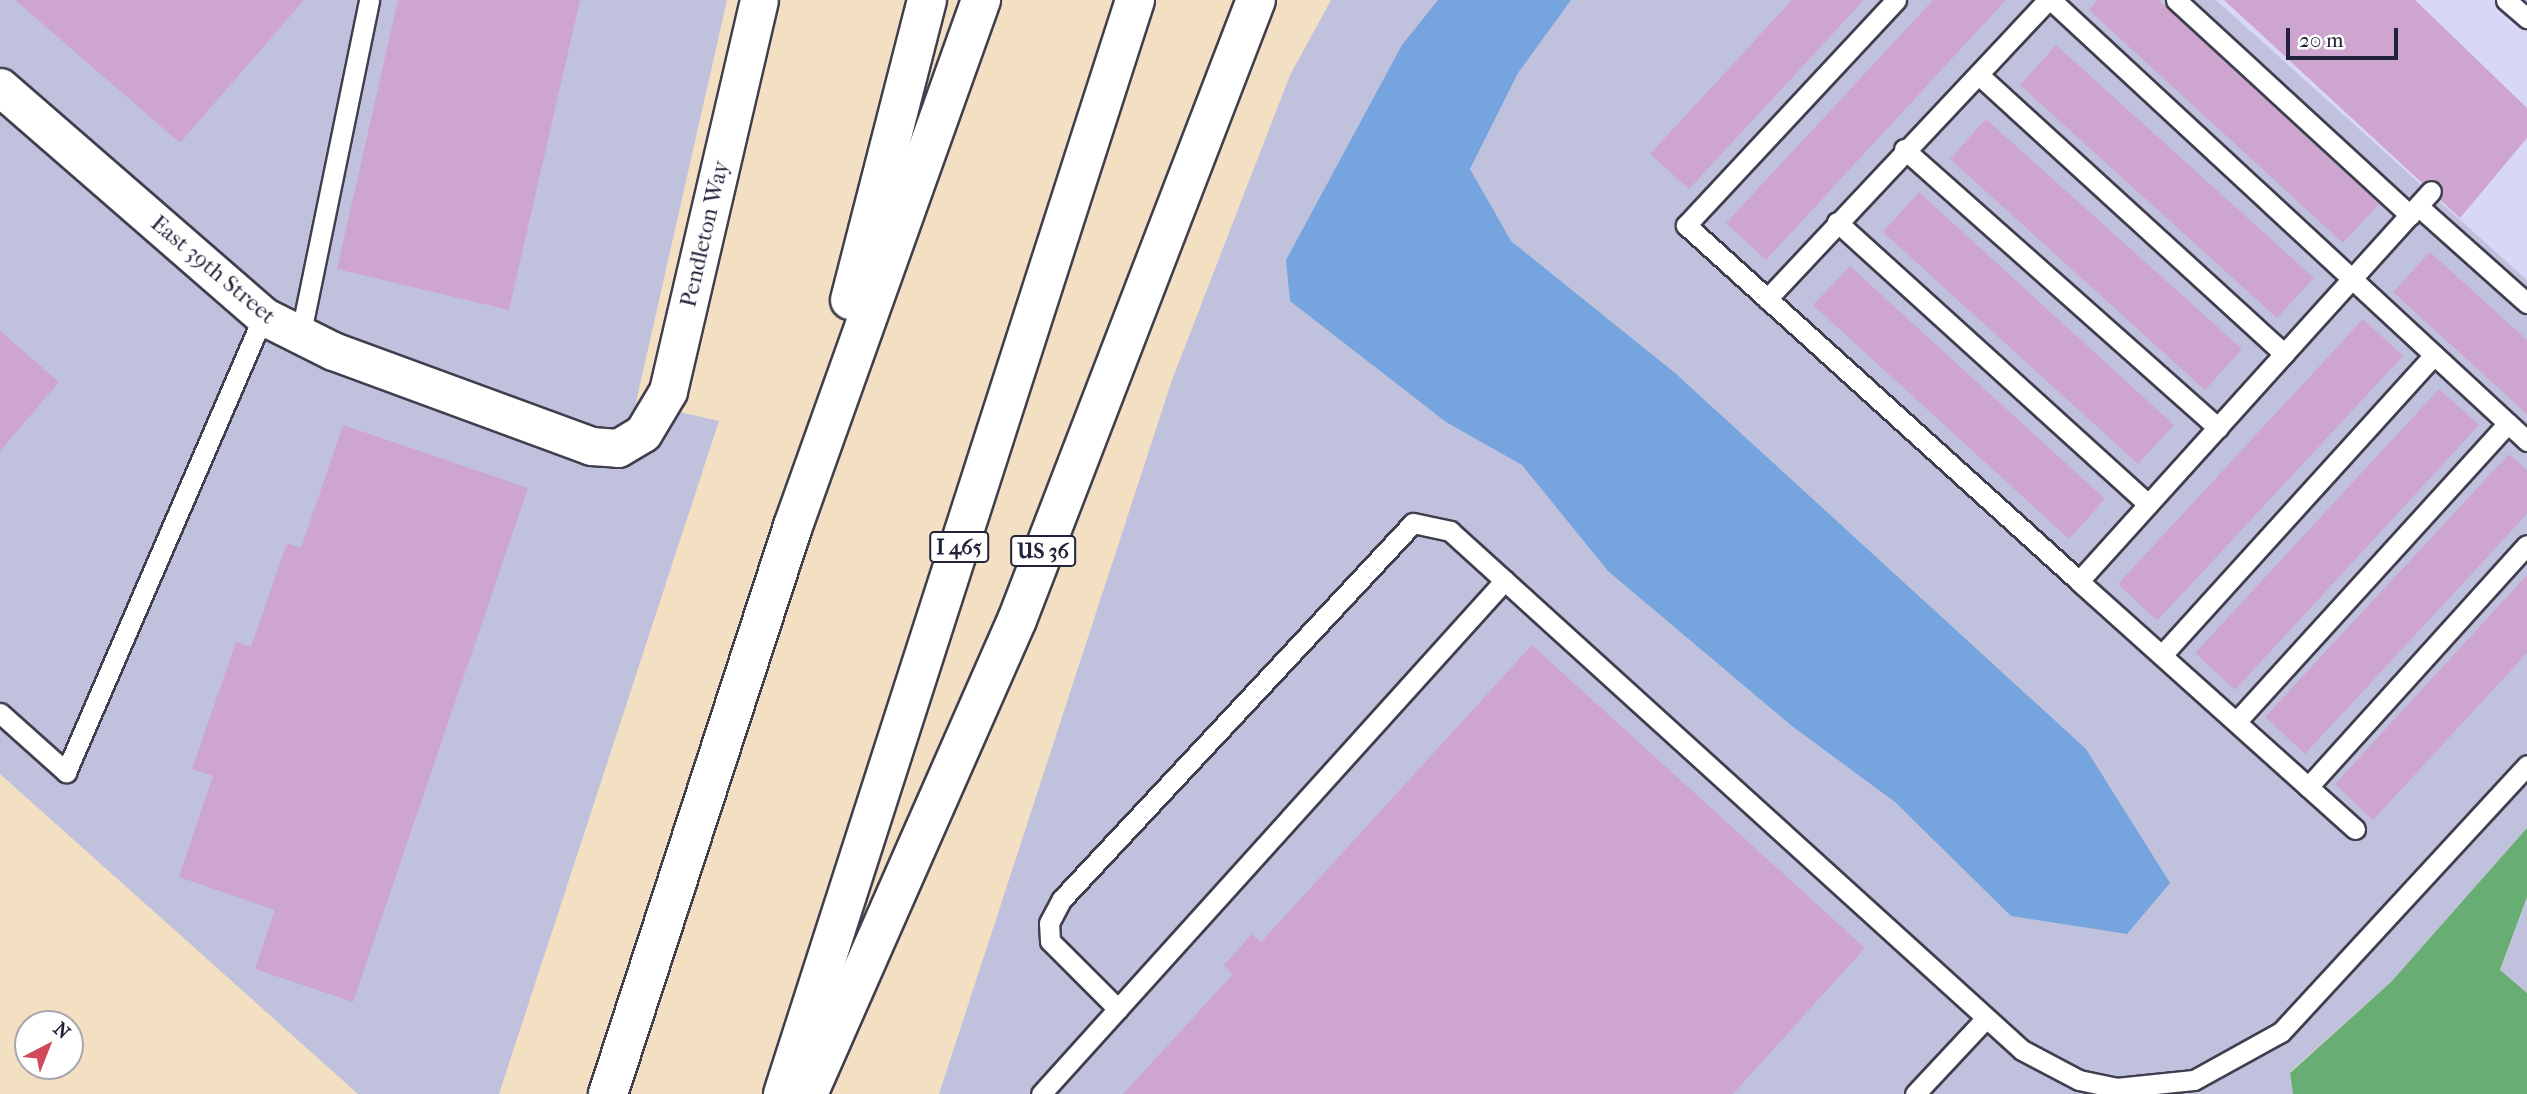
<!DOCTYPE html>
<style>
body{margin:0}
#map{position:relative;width:2527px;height:1094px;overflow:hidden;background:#f3dfc2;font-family:"IM FELL French Canon",serif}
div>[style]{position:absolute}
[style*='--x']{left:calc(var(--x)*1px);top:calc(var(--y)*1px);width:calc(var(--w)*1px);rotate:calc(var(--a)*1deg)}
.built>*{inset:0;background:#d9d7f8}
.industrial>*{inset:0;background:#c0c2dd}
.forest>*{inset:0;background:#68ae74}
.water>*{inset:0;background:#75a4de}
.building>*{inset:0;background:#cda5ce}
.roads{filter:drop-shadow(2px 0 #413e4f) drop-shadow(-2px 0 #413e4f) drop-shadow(0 2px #413e4f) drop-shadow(0 -2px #413e4f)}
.lane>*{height:19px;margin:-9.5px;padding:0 9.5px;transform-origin:9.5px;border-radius:9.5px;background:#fff}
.street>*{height:37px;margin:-18.5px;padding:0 18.5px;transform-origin:18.5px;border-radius:18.5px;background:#fff}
.highway>*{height:38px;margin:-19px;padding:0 19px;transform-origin:19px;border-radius:19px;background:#fff}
span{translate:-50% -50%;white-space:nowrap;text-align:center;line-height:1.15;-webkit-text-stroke:6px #fff;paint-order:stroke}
.shield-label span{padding:2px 5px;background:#fff;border:2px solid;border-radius:5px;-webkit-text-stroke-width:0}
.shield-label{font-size:21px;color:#22223b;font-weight:700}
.street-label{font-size:23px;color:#22223b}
.north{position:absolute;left:14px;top:1010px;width:70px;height:70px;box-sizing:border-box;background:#fff;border:2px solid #a7a7b1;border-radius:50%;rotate:42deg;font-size:19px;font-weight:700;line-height:28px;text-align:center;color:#22223b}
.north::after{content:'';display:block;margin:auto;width:24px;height:32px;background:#d1495b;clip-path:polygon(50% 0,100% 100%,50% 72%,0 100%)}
.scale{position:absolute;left:2286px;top:28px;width:112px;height:32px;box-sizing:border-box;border:4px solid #22223b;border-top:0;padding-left:9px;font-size:21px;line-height:24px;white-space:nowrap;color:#22223b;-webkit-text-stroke:5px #fff;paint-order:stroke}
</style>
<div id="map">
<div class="built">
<i style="clip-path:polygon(2216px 0,2527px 0,2527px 280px)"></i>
</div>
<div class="industrial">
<i style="clip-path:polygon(0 0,727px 0,636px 402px,719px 421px,499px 1094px,358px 1094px,0 774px)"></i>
<i style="clip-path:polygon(1331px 0,2216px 0,2527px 280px,2527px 828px,2391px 982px,2290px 1072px,2293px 1094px,939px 1094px,1172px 380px,1290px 75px)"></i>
<i style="clip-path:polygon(2527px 897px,2527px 993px,2500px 971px)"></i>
</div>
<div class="forest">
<i style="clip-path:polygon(2527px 828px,2527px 897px,2500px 970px,2527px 993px,2527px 1094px,2293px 1094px,2290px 1073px,2391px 982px)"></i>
</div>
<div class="water">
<i style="clip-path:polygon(1438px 0,1571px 0,1518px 73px,1470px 169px,1511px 241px,1675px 373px,2086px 749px,2170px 883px,2127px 934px,2011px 916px,1895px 802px,1792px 726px,1608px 571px,1522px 465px,1446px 422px,1290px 301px,1286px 260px,1402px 45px)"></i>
</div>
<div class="building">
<i style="clip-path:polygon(15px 0,304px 0,180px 143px)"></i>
<i style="clip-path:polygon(398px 0,580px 0,509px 310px,337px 269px)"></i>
<i style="clip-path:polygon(1792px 0,1864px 0,1689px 189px,1650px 154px)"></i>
<i style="clip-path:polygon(1933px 0,2006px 0,1766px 260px,1726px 223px)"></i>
<i style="clip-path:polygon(2098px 0,2158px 0,2379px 204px,2343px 243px,2089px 10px)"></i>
<i style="clip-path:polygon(2224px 0,2415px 0,2527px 108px,2527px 138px,2460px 218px)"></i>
<i style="clip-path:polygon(2056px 45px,2314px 278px,2277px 318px,2020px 85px)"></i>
<i style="clip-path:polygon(1986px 119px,2242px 349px,2205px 390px,1950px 159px)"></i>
<i style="clip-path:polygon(1919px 192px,2174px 425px,2138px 464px,1883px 232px)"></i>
<i style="clip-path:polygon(2430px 252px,2527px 340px,2527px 414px,2393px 292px)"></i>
<i style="clip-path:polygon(1850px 266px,2105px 499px,2069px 539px,1813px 305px)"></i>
<i style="clip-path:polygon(2363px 319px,2403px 356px,2157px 621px,2118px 584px)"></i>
<i style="clip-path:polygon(0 331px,59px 382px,0 451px)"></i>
<i style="clip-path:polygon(2439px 389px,2479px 425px,2235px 690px,2195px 653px)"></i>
<i style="clip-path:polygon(343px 425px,528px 488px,353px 1002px,255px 969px,275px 910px,179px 877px,213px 776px,192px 769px,236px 642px,251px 647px,287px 543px,301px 548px)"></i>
<i style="clip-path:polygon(2509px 454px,2527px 470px,2527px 514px,2305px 754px,2265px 717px)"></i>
<i style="clip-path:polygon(2527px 575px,2527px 653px,2373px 820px,2335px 784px)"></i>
<i style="clip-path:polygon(1532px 645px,1865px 948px,1733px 1094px,1123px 1094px,1233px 974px,1224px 965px,1252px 934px,1261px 942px)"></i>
</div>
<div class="roads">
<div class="lane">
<i style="--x:1896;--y:0;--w:308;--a:133"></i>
<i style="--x:1686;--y:225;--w:530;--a:42.17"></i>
<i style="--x:2051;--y:0;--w:649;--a:42.81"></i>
<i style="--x:2176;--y:0;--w:318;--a:42.6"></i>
<i style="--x:2506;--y:0;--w:28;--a:41"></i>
<i style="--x:1980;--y:76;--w:412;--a:42.4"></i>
<i style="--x:1904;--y:149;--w:420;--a:41.6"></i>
<i style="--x:2418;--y:206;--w:146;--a:41.7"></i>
<i style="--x:1837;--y:222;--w:420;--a:42.2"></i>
<i style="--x:1767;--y:299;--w:410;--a:-46.8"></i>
<i style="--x:300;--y:337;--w:344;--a:-78.4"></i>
<i style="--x:2162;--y:655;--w:405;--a:-47.8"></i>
<i style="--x:0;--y:713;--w:89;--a:41.8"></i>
<i style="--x:66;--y:772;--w:497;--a:-66.6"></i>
<i style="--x:2236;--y:722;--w:404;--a:-47.7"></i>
<i style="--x:2308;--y:787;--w:326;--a:-47.9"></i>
<i style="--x:2355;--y:829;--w:371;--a:-138.1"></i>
<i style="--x:2079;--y:581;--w:525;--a:-47.93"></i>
<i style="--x:1118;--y:1009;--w:96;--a:-135"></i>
<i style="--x:1050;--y:941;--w:18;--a:-93"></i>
<i style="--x:1049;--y:923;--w:27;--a:-62"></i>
<i style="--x:1062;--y:899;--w:514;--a:-46.97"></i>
<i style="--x:1413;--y:523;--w:38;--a:12"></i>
<i style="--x:1450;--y:531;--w:772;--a:42.22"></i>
<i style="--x:2022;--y:1050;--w:64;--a:27.8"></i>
<i style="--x:2079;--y:1080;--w:38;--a:12"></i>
<i style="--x:2116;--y:1088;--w:78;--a:-5.9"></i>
<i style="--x:2194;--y:1080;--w:99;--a:-28.9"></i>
<i style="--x:2281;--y:1032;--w:363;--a:-47.3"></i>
<i style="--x:1041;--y:1094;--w:692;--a:-47.93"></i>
<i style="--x:1915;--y:1094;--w:104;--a:-46.9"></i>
</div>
<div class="street">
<i style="--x:0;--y:87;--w:349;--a:41"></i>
<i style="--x:263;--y:316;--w:78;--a:26.6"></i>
<i style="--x:333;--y:351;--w:275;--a:20.2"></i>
<i style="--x:591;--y:446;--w:27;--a:4"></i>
<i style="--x:618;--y:448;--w:29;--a:-31"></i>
<i style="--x:643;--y:433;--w:49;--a:-59.2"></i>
<i style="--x:668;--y:391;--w:401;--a:-76.9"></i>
</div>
<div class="highway">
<i style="--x:850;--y:300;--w:310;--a:-75.6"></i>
<i style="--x:608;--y:1094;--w:597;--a:-71.96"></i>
<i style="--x:793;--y:526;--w:559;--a:-70.33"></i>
<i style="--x:783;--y:1094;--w:1149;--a:-72.16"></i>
<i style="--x:808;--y:1094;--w:518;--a:-66.21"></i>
<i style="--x:1017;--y:620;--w:664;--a:-68.92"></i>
</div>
</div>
<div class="shield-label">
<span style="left:959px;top:547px">I 465</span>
<span style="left:1043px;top:551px">US 36</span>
</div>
<div class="street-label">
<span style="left:705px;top:234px;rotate:-77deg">Pendleton Way</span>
<span style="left:213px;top:270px;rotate:40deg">East 39th Street</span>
</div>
<div class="north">N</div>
<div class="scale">20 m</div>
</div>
